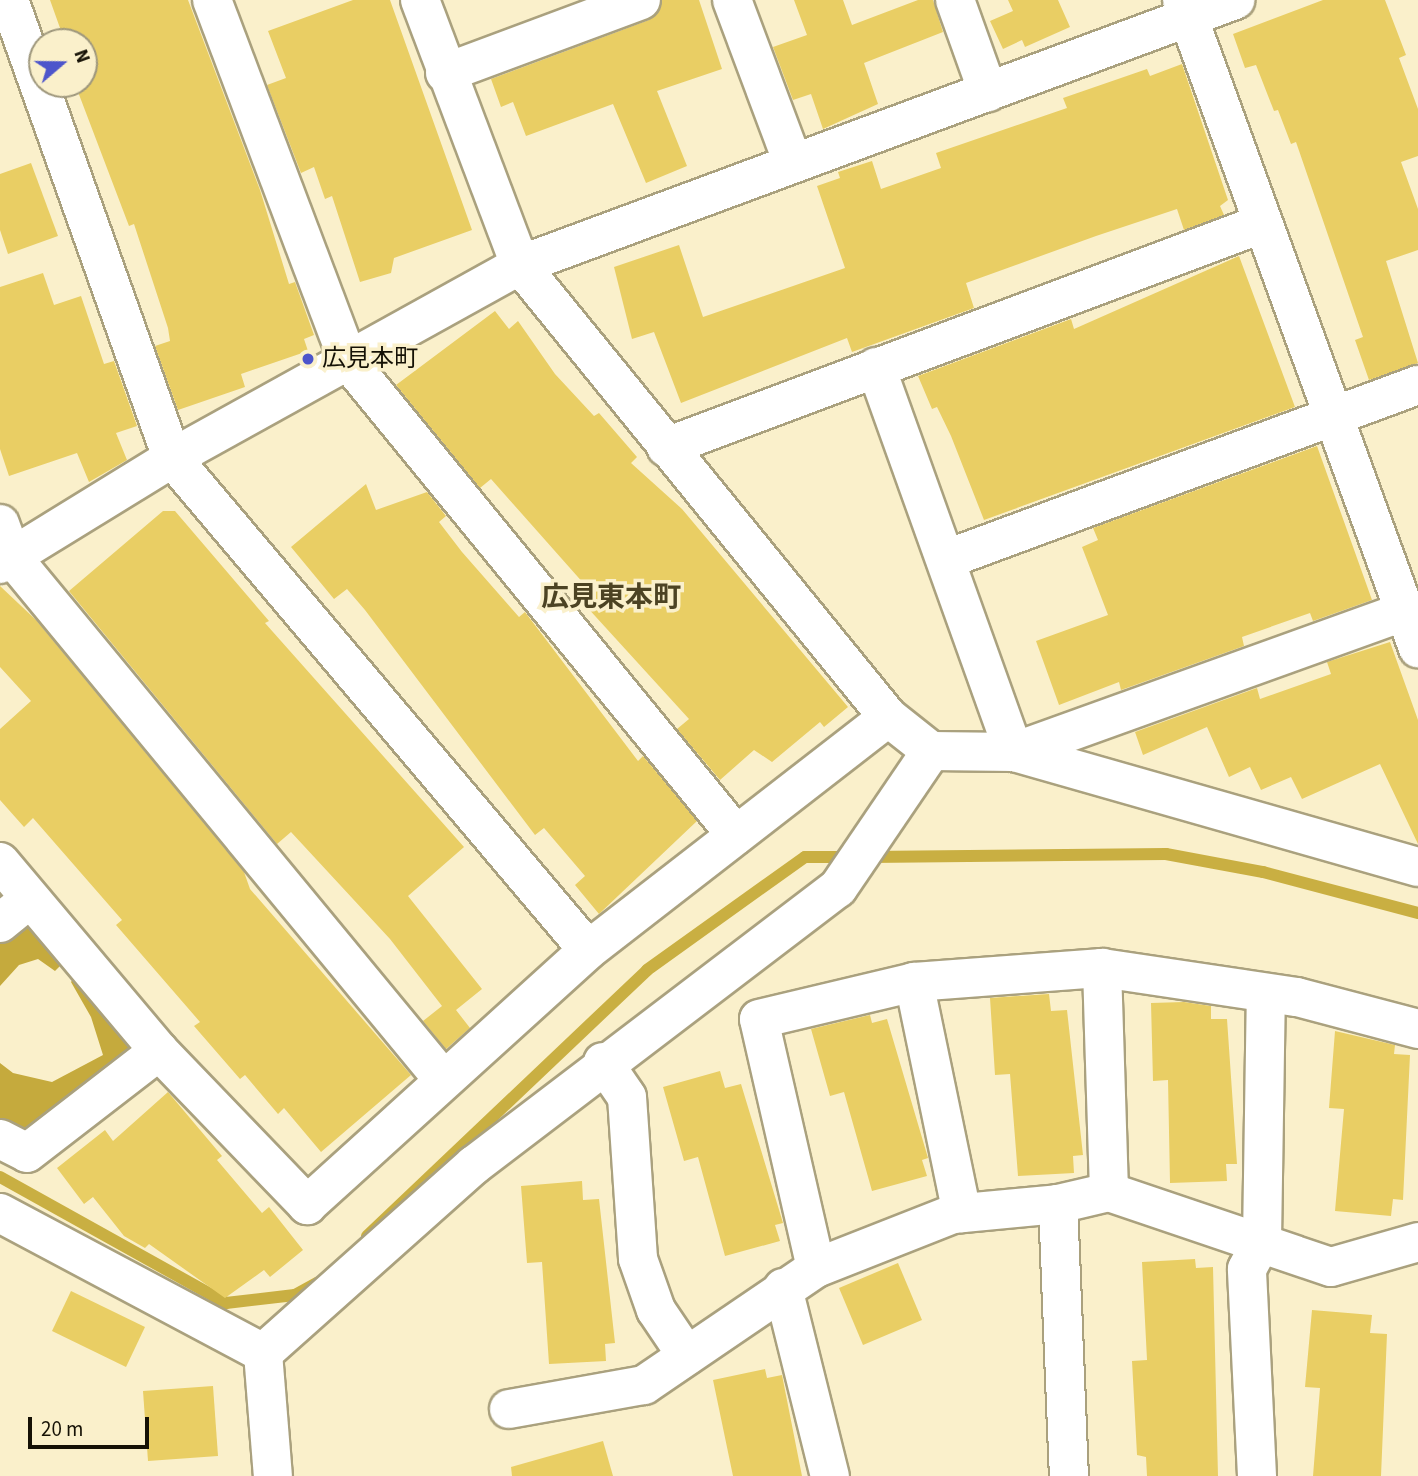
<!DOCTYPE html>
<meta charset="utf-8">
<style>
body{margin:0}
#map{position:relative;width:1418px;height:1476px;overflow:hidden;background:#faf0cb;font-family:"Source Sans 3","Noto Sans JP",sans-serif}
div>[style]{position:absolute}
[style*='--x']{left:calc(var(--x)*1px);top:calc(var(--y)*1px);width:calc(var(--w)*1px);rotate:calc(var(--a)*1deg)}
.forest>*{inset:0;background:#c5aa3d}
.stream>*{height:12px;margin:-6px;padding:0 6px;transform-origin:6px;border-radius:6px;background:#c9af42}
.building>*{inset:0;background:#e9ce64}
.roads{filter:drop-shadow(2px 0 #aaa17e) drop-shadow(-2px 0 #aaa17e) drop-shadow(0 2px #aaa17e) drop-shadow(0 -2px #aaa17e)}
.minor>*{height:38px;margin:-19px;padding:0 19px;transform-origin:19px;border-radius:19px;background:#fff}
.dots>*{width:19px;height:19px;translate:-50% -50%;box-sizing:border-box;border:4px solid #faf0cb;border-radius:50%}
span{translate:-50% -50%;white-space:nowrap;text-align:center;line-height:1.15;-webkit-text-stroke:7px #faf0cb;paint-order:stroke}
.poi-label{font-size:24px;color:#151105}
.left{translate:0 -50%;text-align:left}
.quarter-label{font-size:28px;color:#4c4323;font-weight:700}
.north{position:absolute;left:28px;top:28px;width:70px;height:70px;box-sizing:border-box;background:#faf0cb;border:2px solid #9e977c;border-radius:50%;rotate:70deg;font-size:19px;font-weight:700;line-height:28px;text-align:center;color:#151105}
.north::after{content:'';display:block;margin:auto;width:24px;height:32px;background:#4d55cb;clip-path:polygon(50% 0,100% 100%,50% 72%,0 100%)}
.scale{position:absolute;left:28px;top:1417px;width:121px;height:32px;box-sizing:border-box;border:4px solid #151105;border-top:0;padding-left:9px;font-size:21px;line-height:24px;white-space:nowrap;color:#151105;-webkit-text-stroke:5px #faf0cb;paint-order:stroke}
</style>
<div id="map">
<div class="forest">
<i style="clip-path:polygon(30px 910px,71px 955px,55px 971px,38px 959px,19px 965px,0 986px,0 935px)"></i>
<i style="clip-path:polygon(79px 970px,152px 1049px,26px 1140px,0 1127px,0 1063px,13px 1073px,52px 1082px,103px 1055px,91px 1017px,71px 982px)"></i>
</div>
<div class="stream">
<i style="--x:869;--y:857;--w:297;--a:-0.6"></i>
<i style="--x:1166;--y:854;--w:99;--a:10.5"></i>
<i style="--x:1263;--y:872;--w:160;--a:14.8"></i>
<i style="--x:0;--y:1177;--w:259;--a:29.1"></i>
<i style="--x:226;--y:1303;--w:69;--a:-6.6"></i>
<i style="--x:295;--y:1295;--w:26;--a:-29"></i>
<i style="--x:367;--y:1236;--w:386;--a:-43.5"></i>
<i style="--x:647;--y:970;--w:194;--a:-35.6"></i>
<i style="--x:805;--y:857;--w:46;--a:0"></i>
</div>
<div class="building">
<i style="clip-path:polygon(50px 0,188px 0,260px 190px,289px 284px,295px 282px,314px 335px,304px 339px,308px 351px,241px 374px,245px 387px,178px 410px,155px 346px,170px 341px,168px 328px,134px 224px,129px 226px,75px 84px,84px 84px,84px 42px,65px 42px)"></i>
<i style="clip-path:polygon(353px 0,390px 0,472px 230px,394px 258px,391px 273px,360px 282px,332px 196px,325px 199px,314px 167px,301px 173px,267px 85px,286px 78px,268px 31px)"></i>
<i style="clip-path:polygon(662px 0,699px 0,722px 69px,657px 91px,687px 166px,646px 183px,613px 104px,526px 136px,513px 102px,501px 107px,491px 79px,649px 20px)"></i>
<i style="clip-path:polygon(794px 0,843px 0,852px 25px,918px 0,933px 0,943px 32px,864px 63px,878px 104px,823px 129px,811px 94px,793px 100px,773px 47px,807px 35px)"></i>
<i style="clip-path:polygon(1008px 0,1058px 0,1070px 27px,1025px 47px,1022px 40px,1003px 49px,990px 21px,1013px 11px)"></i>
<i style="clip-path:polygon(1323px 0,1385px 0,1406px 55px,1399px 58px,1418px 109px,1418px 156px,1401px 162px,1418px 209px,1418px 250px,1386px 261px,1418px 363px,1369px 380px,1355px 340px,1363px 337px,1296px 142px,1291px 144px,1278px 110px,1274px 111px,1256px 65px,1245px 68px,1233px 34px)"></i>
<i style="clip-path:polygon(1182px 64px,1228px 200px,1220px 206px,1224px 215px,1184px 230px,1177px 209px,1096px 236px,966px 283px,974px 308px,852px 352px,847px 338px,681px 403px,654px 332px,632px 339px,614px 267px,679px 245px,703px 317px,845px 268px,817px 186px,840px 178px,838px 172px,872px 161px,881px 189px,941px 168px,936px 153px,1067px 108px,1063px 98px,1147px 69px,1150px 76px)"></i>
<i style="clip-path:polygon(31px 163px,58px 236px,8px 254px,0 230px,0 174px)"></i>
<i style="clip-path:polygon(1239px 256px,1295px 407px,984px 520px,951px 436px,937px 407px,932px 409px,918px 376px,1071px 319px,1074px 329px)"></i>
<i style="clip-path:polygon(43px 273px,54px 305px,81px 296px,104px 364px,114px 361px,137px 426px,116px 433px,127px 460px,89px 482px,77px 453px,9px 476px,0 449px,0 287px)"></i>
<i style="clip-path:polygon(495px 311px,509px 329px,518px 321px,555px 374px,594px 416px,599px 413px,637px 457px,631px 463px,682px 509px,848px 707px,824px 727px,820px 722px,772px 762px,754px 750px,720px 780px,677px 729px,689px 719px,575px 594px,585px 585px,491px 479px,480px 488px,396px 385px)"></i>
<i style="clip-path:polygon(1317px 446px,1372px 600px,1313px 621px,1310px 613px,1242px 637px,1244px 646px,1121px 690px,1119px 682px,1059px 705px,1036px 641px,1108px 615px,1082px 547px,1098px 540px,1093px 528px)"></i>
<i style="clip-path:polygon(366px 484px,376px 510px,427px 492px,446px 516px,439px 522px,462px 552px,519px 617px,525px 612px,638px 761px,643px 756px,697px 821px,599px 914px,575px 885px,585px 876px,544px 828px,535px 835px,365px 610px,347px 589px,334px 599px,291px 547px)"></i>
<i style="clip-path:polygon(163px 511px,175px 511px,269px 621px,265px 623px,464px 847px,408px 896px,482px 989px,456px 1010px,470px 1028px,446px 1049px,423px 1021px,442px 1006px,390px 939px,291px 832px,277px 844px,69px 591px)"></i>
<i style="clip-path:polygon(0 586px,36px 620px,244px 872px,250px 889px,411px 1075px,321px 1152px,284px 1108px,278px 1114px,245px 1075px,240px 1079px,194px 1026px,200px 1022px,116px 925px,122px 920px,33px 818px,24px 827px,0 800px,0 729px,31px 701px,0 667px)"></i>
<i style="clip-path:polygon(1390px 642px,1418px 720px,1418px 844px,1380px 764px,1302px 799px,1291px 777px,1261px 790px,1250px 767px,1229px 777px,1207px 727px,1143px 755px,1135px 732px,1257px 688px,1260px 699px,1331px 674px,1327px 662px)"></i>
<i style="clip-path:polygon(1049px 994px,1051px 1011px,1067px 1010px,1083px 1155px,1073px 1156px,1074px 1173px,1018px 1176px,1010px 1074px,995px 1075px,990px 998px)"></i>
<i style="clip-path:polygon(1184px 1002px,1211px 1006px,1211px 1019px,1227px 1019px,1237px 1164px,1226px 1164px,1227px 1181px,1170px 1183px,1168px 1080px,1153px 1081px,1151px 1003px)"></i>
<i style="clip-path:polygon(870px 1015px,872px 1023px,887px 1019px,928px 1158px,922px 1160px,927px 1176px,872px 1191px,844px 1092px,830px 1096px,811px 1029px)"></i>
<i style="clip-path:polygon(1335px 1031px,1395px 1045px,1394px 1054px,1410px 1055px,1403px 1200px,1393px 1199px,1391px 1216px,1335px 1211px,1344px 1109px,1329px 1108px)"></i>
<i style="clip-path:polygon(720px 1071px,725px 1088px,741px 1084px,783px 1223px,775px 1225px,780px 1241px,725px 1256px,698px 1157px,684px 1161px,663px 1087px)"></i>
<i style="clip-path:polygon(168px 1092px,222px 1156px,217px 1160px,262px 1213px,269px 1207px,303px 1250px,270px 1277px,264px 1270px,225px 1298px,149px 1244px,145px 1248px,124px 1236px,93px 1197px,84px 1204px,57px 1168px,105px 1130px,113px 1141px)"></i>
<i style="clip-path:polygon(582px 1181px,583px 1200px,599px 1199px,615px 1343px,605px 1344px,606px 1361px,549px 1364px,542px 1262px,527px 1263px,521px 1186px)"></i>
<i style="clip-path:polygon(1195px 1259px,1196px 1268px,1213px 1267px,1218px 1476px,1147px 1476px,1146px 1457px,1137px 1455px,1132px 1361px,1147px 1360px,1142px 1262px)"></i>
<i style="clip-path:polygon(898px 1263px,922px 1320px,863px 1345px,839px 1288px)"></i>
<i style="clip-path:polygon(71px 1291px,145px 1327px,126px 1367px,52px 1331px)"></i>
<i style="clip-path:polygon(1312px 1310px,1372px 1315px,1370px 1333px,1387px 1334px,1381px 1476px,1313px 1476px,1320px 1388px,1305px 1387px)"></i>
<i style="clip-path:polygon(765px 1369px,767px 1378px,782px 1375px,802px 1476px,733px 1476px,713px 1380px)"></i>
<i style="clip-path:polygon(213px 1386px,218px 1456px,148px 1461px,143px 1391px)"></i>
<i style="clip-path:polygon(603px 1441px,613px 1476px,512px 1476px,511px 1467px)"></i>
</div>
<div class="roads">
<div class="minor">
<i style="--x:9;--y:0;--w:486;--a:70.4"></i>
<i style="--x:172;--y:458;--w:644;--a:49.78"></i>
<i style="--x:212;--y:0;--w:387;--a:69.3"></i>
<i style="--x:349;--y:362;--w:611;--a:50.71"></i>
<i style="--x:420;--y:0;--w:283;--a:69.3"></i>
<i style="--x:520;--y:265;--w:583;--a:50.85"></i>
<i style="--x:888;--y:717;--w:55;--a:38.3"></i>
<i style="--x:931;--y:751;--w:83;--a:0.7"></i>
<i style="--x:1014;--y:752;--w:420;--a:15.9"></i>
<i style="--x:732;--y:0;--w:174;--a:69.5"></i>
<i style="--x:955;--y:0;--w:98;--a:70.3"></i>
<i style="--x:1182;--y:0;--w:690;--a:69.99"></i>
<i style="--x:445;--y:73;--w:209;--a:-20.4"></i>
<i style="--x:876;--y:367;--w:409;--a:70.3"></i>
<i style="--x:1014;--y:752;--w:416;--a:-19.8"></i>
<i style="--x:666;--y:447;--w:635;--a:-20.55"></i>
<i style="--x:0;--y:524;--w:35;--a:70"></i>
<i style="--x:12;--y:557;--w:676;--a:50.47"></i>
<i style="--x:947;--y:559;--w:502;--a:-20.28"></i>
<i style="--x:0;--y:564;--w:202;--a:-31.6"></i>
<i style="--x:172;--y:458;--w:398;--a:-29"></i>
<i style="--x:520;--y:265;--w:763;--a:-20.34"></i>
<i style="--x:0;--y:862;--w:247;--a:49.9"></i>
<i style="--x:159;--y:1051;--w:214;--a:46.1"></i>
<i style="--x:307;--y:1205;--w:379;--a:-42.2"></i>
<i style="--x:588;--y:950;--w:380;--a:-37.8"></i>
<i style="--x:0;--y:923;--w:38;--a:-39"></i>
<i style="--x:1102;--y:968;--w:224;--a:88.2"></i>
<i style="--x:914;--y:982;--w:236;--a:78.3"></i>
<i style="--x:603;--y:1062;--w:42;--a:55.6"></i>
<i style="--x:627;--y:1097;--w:162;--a:86.1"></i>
<i style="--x:638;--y:1259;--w:54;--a:70.6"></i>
<i style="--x:656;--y:1310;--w:55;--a:56"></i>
<i style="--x:0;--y:1139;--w:30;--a:27"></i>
<i style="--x:27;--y:1153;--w:167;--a:-37.7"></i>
<i style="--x:1058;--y:1204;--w:272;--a:87.7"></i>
<i style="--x:0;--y:1213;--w:298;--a:28"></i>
<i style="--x:816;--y:1268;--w:255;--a:-102.9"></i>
<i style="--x:759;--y:1019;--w:159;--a:-13.4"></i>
<i style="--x:914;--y:982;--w:189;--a:-4.3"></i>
<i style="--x:1102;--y:968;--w:197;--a:8.5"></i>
<i style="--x:1297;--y:997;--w:125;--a:14.8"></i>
<i style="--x:783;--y:1288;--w:194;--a:76"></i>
<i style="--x:263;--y:1353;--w:283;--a:-41.7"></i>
<i style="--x:474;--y:1165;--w:457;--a:-37.3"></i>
<i style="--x:838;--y:888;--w:166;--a:-55.8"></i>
<i style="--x:263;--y:1353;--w:123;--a:85.4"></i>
<i style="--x:509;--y:1409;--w:137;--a:-10.1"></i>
<i style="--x:644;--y:1385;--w:208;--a:-34.2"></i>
<i style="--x:816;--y:1268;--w:147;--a:-21.5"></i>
<i style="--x:953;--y:1214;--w:105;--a:-5.4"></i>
<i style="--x:1058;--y:1204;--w:52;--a:-13.2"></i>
<i style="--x:1109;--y:1192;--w:234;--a:18.7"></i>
<i style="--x:1331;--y:1267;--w:91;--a:-16"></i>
<i style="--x:1257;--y:1476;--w:207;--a:-92.8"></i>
<i style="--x:1247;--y:1269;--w:32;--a:-62"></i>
<i style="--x:1262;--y:1241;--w:248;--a:-89.1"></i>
</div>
</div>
<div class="dots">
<i style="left:308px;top:359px;background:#4d55cb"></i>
</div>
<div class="poi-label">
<span class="left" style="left:322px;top:359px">広見本町</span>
</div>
<div class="quarter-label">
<span style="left:611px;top:597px">広見東本町</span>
</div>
<div class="north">N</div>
<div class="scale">20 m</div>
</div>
